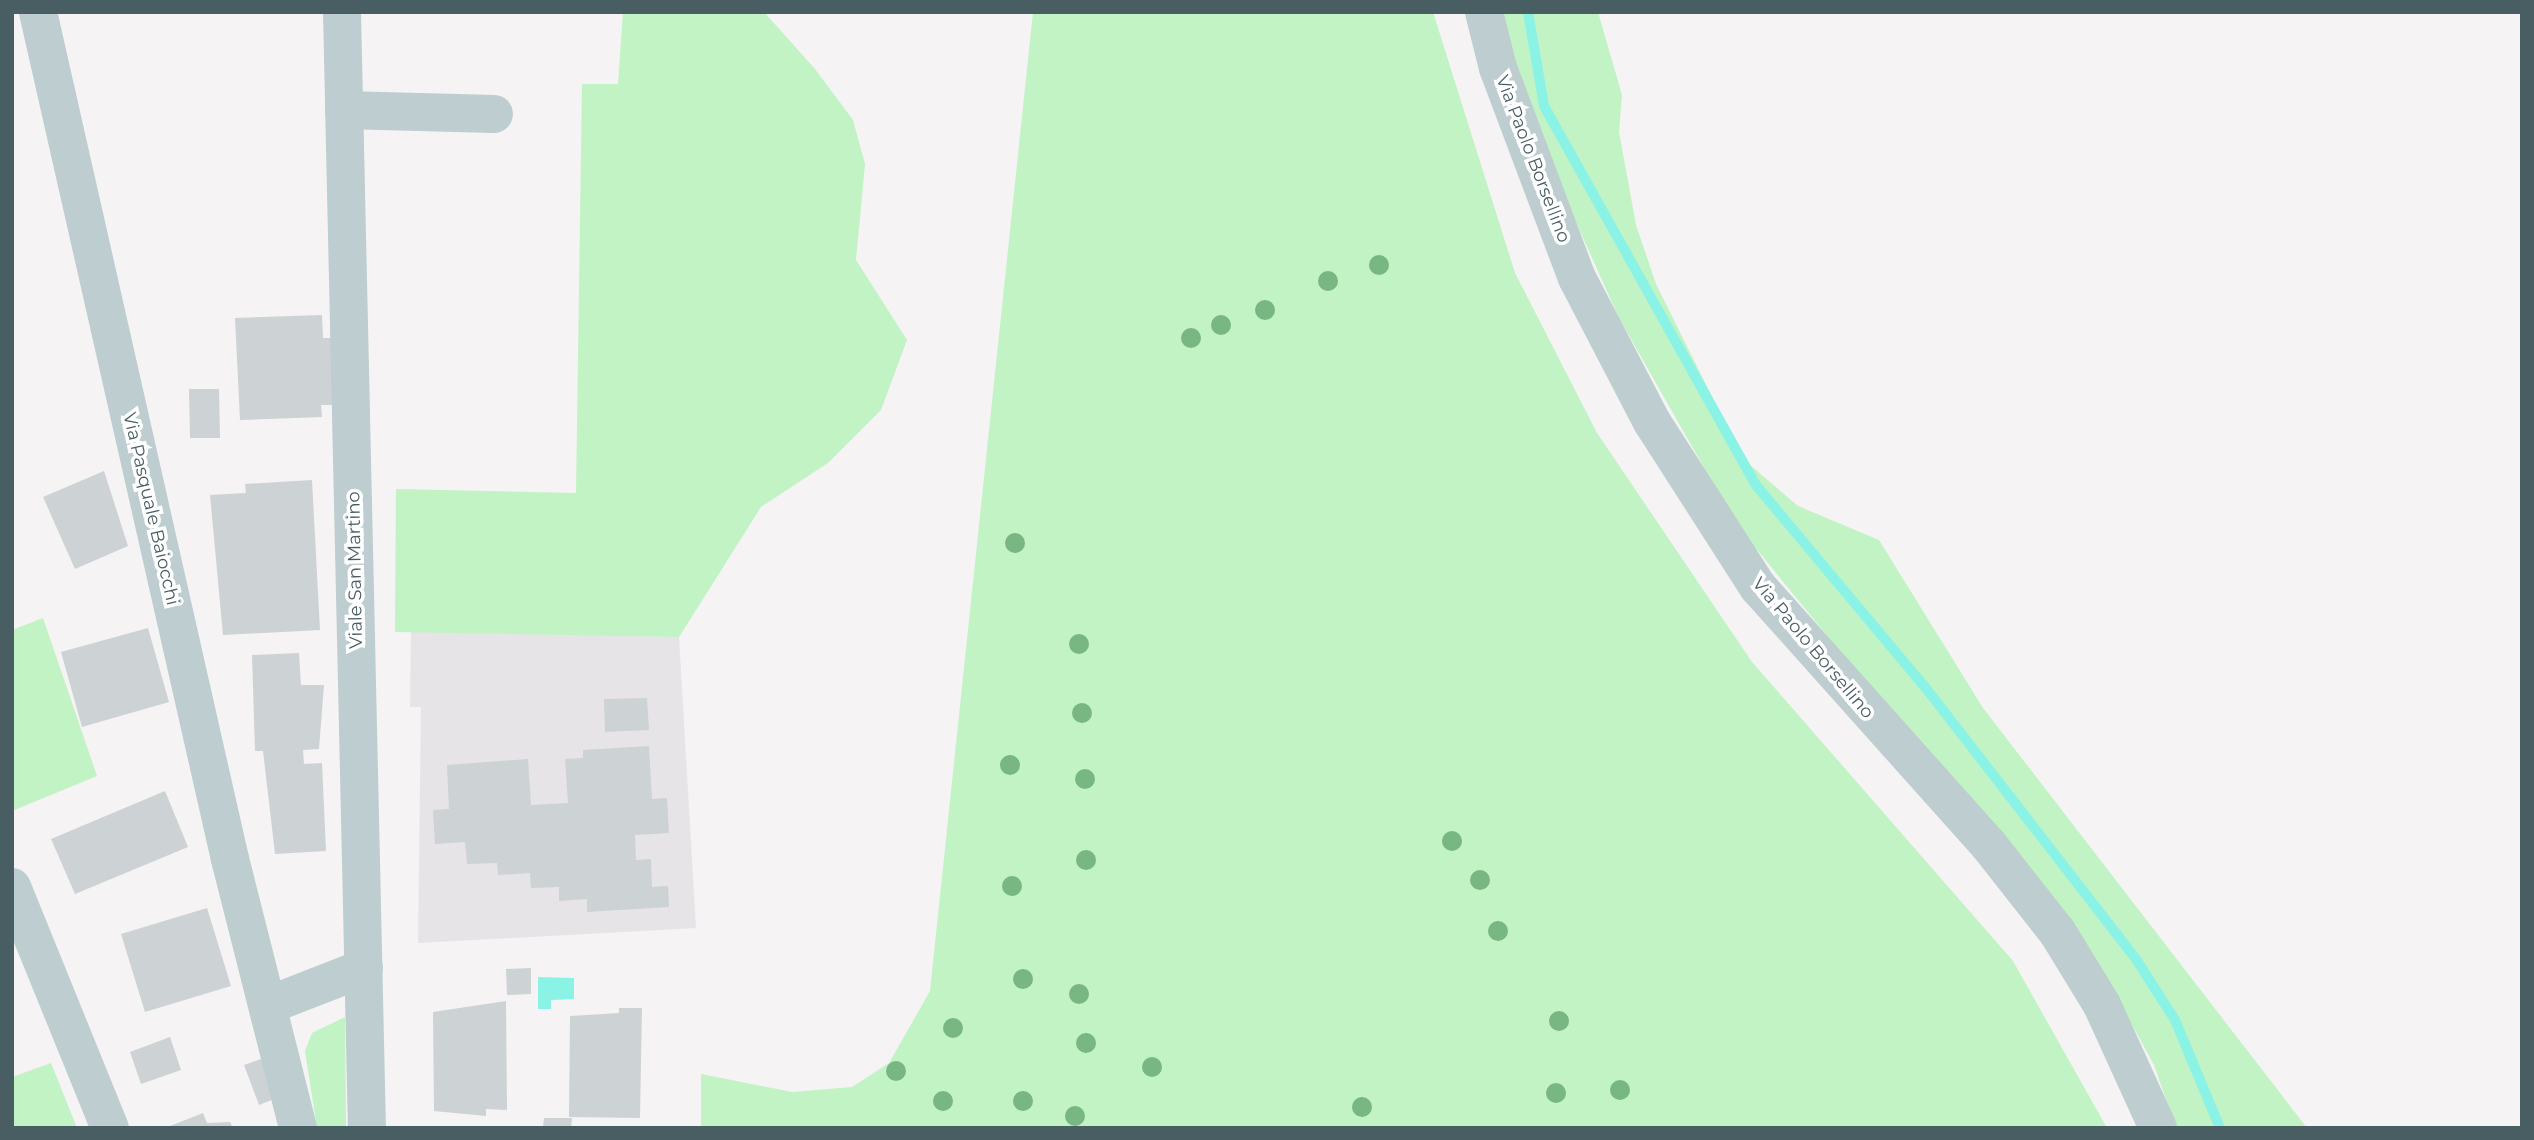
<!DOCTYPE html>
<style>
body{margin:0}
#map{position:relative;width:2534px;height:1140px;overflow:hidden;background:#f5f3f3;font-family:Montserrat,sans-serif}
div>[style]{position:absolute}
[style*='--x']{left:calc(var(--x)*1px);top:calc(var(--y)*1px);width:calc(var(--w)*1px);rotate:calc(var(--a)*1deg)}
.education>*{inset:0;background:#e6e4e6}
.green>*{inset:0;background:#c1f3c4}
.water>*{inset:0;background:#8bf2e6}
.stream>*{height:10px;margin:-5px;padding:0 5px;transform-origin:5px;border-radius:5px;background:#8bf2e6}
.building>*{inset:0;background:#cdd2d5}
.minor>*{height:38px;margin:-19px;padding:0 19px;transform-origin:19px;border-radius:19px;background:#bdcdd0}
.trees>*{width:20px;height:20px;margin:-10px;border-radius:50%;background:#78b682}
span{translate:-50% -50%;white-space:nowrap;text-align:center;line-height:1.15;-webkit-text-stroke:7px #fff;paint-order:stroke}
.street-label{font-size:18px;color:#495e62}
.frame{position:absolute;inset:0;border:14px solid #495e62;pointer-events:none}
</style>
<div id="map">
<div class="education">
<i style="clip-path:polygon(411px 631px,679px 637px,696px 928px,418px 943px,421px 707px,410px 707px)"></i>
</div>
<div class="green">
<i style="clip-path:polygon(623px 12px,764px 12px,815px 69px,853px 120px,865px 164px,856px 260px,907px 340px,881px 410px,828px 463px,761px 507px,679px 637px,395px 632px,396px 489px,576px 493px,582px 84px,618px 84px)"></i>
<i style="clip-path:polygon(1033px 12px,1433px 12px,1515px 273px,1597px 433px,1752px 662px,2013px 961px,2107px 1128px,701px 1128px,701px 1074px,792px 1092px,852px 1087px,889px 1063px,930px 991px)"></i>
<i style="clip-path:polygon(1500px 12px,1598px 12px,1622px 95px,1619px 132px,1636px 225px,1656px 284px,1743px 459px,1798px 506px,1879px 540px,1983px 708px,2307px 1128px,2176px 1128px,2154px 1065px,2106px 977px,1736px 524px,1619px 318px,1532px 124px)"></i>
<i style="clip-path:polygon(43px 618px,97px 776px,12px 811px,12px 630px)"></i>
<i style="clip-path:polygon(345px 1017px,346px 1128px,317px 1128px,305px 1051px,312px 1033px)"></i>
<i style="clip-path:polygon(51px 1063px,77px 1128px,12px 1128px,12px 1077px)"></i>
</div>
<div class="water">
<i style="clip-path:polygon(538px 977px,574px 978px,574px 999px,551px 1000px,551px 1009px,538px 1009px)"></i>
</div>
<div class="stream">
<i style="--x:1528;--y:12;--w:95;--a:80.3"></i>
<i style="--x:1544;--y:106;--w:433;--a:60.8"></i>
<i style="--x:1755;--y:484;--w:265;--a:50.1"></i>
<i style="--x:1925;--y:687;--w:344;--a:52.2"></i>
<i style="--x:2136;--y:959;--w:72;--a:57.4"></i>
<i style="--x:2175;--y:1020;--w:117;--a:67.4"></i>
</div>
<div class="building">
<i style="clip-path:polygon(322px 315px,323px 338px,333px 338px,336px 405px,321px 405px,322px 417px,240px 420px,235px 318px)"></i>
<i style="clip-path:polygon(189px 389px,219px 389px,220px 438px,190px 438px)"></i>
<i style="clip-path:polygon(104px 471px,128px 546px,75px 569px,43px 497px)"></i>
<i style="clip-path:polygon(312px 480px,320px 630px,223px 635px,210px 495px,246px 493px,245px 484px)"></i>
<i style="clip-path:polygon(148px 628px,169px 702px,82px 727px,61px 652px)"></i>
<i style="clip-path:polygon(299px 653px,301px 685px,324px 685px,319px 749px,303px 750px,304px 764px,322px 763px,326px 851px,275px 854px,263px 751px,255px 751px,252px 655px)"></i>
<i style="clip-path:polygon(647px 698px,649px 730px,605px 732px,604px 699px)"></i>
<i style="clip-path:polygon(649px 746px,652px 799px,667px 798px,669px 833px,635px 835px,636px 860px,651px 859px,652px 887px,668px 886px,669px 907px,587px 912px,587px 899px,559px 901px,559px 887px,531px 888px,530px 873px,498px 875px,497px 863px,467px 864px,465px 842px,435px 844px,433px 810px,449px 809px,447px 765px,528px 759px,531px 805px,568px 803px,565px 759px,583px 758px,583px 750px)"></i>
<i style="clip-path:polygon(165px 791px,188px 847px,75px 894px,51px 839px)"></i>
<i style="clip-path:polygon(207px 908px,231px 986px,145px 1012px,121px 934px)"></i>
<i style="clip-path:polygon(531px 968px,531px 994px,507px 995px,506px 969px)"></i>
<i style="clip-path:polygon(506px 1001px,507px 1110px,486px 1109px,486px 1116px,434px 1111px,433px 1012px)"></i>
<i style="clip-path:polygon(619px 1008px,642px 1008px,640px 1118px,569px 1117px,570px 1016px,619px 1013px)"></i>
<i style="clip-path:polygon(170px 1037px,181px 1070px,141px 1084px,130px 1052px)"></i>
<i style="clip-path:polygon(261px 1059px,277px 1098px,259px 1105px,244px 1065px)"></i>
<i style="clip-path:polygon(203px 1113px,207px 1123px,230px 1122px,233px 1128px,165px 1128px)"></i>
<i style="clip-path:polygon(544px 1118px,572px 1118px,571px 1128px,543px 1128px)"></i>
</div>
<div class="minor">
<i style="--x:38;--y:12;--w:868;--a:77.23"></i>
<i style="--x:230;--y:859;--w:277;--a:75.8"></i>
<i style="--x:342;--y:12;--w:1116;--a:88.72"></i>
<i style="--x:1484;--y:12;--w:58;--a:76"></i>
<i style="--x:1498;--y:68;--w:224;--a:69.4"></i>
<i style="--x:1577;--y:278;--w:162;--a:62.5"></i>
<i style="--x:1652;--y:422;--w:196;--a:57.3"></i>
<i style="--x:1758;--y:587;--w:345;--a:48.2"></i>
<i style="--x:1988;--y:844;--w:113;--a:51.8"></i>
<i style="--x:2058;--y:933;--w:84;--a:58.6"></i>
<i style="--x:2102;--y:1005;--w:135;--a:65.5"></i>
<i style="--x:344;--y:110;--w:150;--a:1.5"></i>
<i style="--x:12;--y:887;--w:260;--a:67.9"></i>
<i style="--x:269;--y:1005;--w:102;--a:-21.3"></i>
</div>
<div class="trees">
<i style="left:1379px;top:265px"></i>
<i style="left:1328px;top:281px"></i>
<i style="left:1265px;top:310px"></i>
<i style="left:1221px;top:325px"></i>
<i style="left:1191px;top:338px"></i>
<i style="left:1015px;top:543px"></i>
<i style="left:1079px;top:644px"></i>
<i style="left:1082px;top:713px"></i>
<i style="left:1010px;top:765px"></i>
<i style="left:1085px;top:779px"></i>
<i style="left:1452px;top:841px"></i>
<i style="left:1086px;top:860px"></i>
<i style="left:1480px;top:880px"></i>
<i style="left:1012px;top:886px"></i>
<i style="left:1498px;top:931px"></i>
<i style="left:1023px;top:979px"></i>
<i style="left:1079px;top:994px"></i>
<i style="left:1559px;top:1021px"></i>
<i style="left:953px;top:1028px"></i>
<i style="left:1086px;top:1043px"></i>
<i style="left:1152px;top:1067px"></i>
<i style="left:896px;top:1071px"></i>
<i style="left:1620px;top:1090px"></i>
<i style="left:1556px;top:1093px"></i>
<i style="left:943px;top:1101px"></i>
<i style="left:1023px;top:1101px"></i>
<i style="left:1362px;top:1107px"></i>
<i style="left:1075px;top:1116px"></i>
</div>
<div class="street-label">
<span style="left:1533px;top:159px;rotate:69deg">Via Paolo Borsellino</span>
<span style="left:151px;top:509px;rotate:77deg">Via Pasquale Baiocchi</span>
<span style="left:355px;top:570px;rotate:-91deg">Viale San Martino</span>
<span style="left:1813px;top:648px;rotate:50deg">Via Paolo Borsellino</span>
</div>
<div class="frame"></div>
</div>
